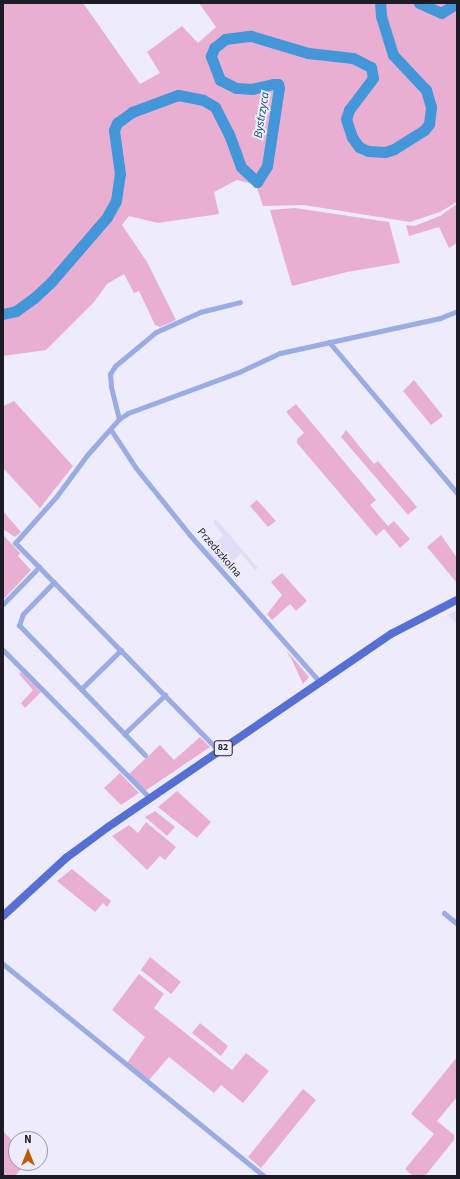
<!DOCTYPE html>
<style>
body{margin:0}
#map{position:relative;width:460px;height:1179px;overflow:hidden;background:#eeebfc;font-family:"Source Sans 3",sans-serif}
div>[style]{position:absolute}
[style*='--x']{left:calc(var(--x)*1px);top:calc(var(--y)*1px);width:calc(var(--w)*1px);rotate:calc(var(--a)*1deg)}
.built>*{inset:0;background:#e2dcf9}
.green>*{inset:0;background:#e9afd2}
.river>*{height:11px;margin:-5.5px;padding:0 5.5px;transform-origin:5.5px;border-radius:5.5px;background:#4396d8}
.minor>*{height:5px;margin:-2.5px;padding:0 2.5px;transform-origin:2.5px;border-radius:2.5px;background:#99ace4}
.primary>*{height:8px;margin:-4px;padding:0 4px;transform-origin:4px;border-radius:4px;background:#556fd5}
span{translate:-50% -50%;white-space:nowrap;text-align:center;line-height:1.15;-webkit-text-stroke:4px #eeebfc;paint-order:stroke}
.shield-label span{padding:1px 3px;background:#eeebfc;border:1px solid;border-radius:3px;-webkit-text-stroke-width:0}
.shield-label{font-size:10px;color:#1d1b25;font-weight:700}
.street-label{font-size:11px;color:#1d1b25}
.water-label{font-size:12px;color:#0a4974;font-style:italic}
.frame{position:absolute;inset:0;border:4px solid #1d1b25;pointer-events:none}
.north{position:absolute;left:8px;top:1131px;width:40px;height:40px;box-sizing:border-box;background:#eeebfc;border:1px solid #9a98a6;border-radius:50%;rotate:0deg;font-size:11px;font-weight:700;line-height:16px;text-align:center;color:#1d1b25}
.north::after{content:'';display:block;margin:auto;width:14px;height:18px;background:#b75c00;clip-path:polygon(50% 0,100% 100%,50% 72%,0 100%)}
</style>
<div id="map">
<div class="built">
<i style="clip-path:polygon(216px 519px,258px 568px,255px 570px,241px 554px,224px 569px,207px 550px,223px 535px,213px 522px)"></i>
<i style="clip-path:polygon(457px 610px,457px 623px,447px 615px)"></i>
</div>
<div class="green">
<i style="clip-path:polygon(3px 3px,83px 3px,140px 84px,160px 73px,147px 52px,182px 26px,198px 43px,216px 27px,199px 3px,457px 3px,457px 202px,440px 212px,410px 222px,304px 205px,263px 206px,256px 185px,237px 180px,214px 192px,219px 214px,158px 223px,129px 216px,122px 225px,147px 262px,176px 320px,160px 327px,155px 325px,139px 291px,134px 293px,124px 274px,107px 284px,94px 302px,46px 350px,3px 356px)"></i>
<i style="clip-path:polygon(457px 204px,457px 243px,449px 248px,439px 227px,409px 236px,406px 225px,414px 226px,440px 216px)"></i>
<i style="clip-path:polygon(295px 208px,389px 222px,400px 263px,347px 272px,292px 286px,270px 210px)"></i>
<i style="clip-path:polygon(414px 380px,443px 416px,431px 425px,403px 391px)"></i>
<i style="clip-path:polygon(14px 401px,73px 466px,40px 508px,3px 468px,3px 406px)"></i>
<i style="clip-path:polygon(296px 404px,376px 500px,370px 505px,388px 526px,394px 521px,410px 539px,400px 548px,384px 529px,376px 536px,297px 443px,297px 439px,304px 433px,286px 412px)"></i>
<i style="clip-path:polygon(346px 430px,374px 464px,378px 461px,417px 507px,408px 515px,341px 437px)"></i>
<i style="clip-path:polygon(257px 500px,276px 521px,268px 527px,250px 506px)"></i>
<i style="clip-path:polygon(3px 511px,21px 532px,15px 537px,3px 529px)"></i>
<i style="clip-path:polygon(3px 535px,20px 553px,18px 556px,31px 570px,3px 600px)"></i>
<i style="clip-path:polygon(441px 535px,457px 558px,457px 583px,427px 547px)"></i>
<i style="clip-path:polygon(282px 573px,307px 601px,296px 611px,290px 604px,272px 620px,267px 614px,282px 595px,271px 582px)"></i>
<i style="clip-path:polygon(286px 650px,309px 677px,303px 684px,292px 660px)"></i>
<i style="clip-path:polygon(21px 672px,41px 692px,25px 708px,21px 703px,33px 690px,19px 674px)"></i>
<i style="clip-path:polygon(200px 737px,210px 747px,145px 791px,129px 774px,160px 745px,174px 760px)"></i>
<i style="clip-path:polygon(120px 773px,139px 793px,121px 805px,104px 788px)"></i>
<i style="clip-path:polygon(177px 791px,211px 822px,197px 838px,158px 807px)"></i>
<i style="clip-path:polygon(155px 811px,175px 827px,167px 836px,145px 817px)"></i>
<i style="clip-path:polygon(146px 822px,176px 847px,165px 860px,160px 856px,147px 870px,112px 836px,129px 825px,138px 833px)"></i>
<i style="clip-path:polygon(72px 869px,111px 901px,107px 907px,103px 903px,95px 912px,57px 881px)"></i>
<i style="clip-path:polygon(150px 957px,181px 982px,171px 994px,141px 970px)"></i>
<i style="clip-path:polygon(139px 974px,164px 994px,154px 1008px,232px 1070px,246px 1053px,269px 1071px,243px 1103px,221px 1085px,214px 1093px,169px 1057px,149px 1080px,127px 1063px,145px 1037px,112px 1010px)"></i>
<i style="clip-path:polygon(200px 1023px,228px 1046px,221px 1056px,192px 1033px)"></i>
<i style="clip-path:polygon(457px 1057px,457px 1097px,437px 1121px,454px 1135px,454px 1140px,425px 1176px,413px 1176px,405px 1169px,434px 1134px,411px 1114px)"></i>
<i style="clip-path:polygon(303px 1089px,316px 1100px,261px 1168px,248px 1157px)"></i>
<i style="clip-path:polygon(3px 1131px,16px 1145px,16px 1163px,26px 1163px,15px 1176px,3px 1176px)"></i>
</div>
<div class="river">
<i style="--x:419;--y:3;--w:24;--a:24"></i>
<i style="--x:441;--y:13;--w:19;--a:-32"></i>
<i style="--x:3;--y:314;--w:13;--a:-13"></i>
<i style="--x:16;--y:311;--w:22;--a:-36"></i>
<i style="--x:34;--y:298;--w:25;--a:-43"></i>
<i style="--x:52;--y:281;--w:84;--a:-49.3"></i>
<i style="--x:107;--y:217;--w:18;--a:-61"></i>
<i style="--x:116;--y:201;--w:27;--a:-82"></i>
<i style="--x:120;--y:174;--w:44;--a:-97.8"></i>
<i style="--x:114;--y:130;--w:8;--a:-67"></i>
<i style="--x:117;--y:123;--w:19;--a:-36"></i>
<i style="--x:132;--y:112;--w:49;--a:-20.3"></i>
<i style="--x:178;--y:95;--w:25;--a:11"></i>
<i style="--x:203;--y:100;--w:14;--a:30"></i>
<i style="--x:215;--y:107;--w:30;--a:63"></i>
<i style="--x:229;--y:134;--w:35;--a:70"></i>
<i style="--x:241;--y:167;--w:22;--a:43"></i>
<i style="--x:257;--y:182;--w:19;--a:-58"></i>
<i style="--x:267;--y:166;--w:79;--a:-81.3"></i>
<i style="--x:279;--y:88;--w:4;--a:-104"></i>
<i style="--x:278;--y:84;--w:5;--a:180"></i>
<i style="--x:273;--y:84;--w:22;--a:167"></i>
<i style="--x:252;--y:89;--w:16;--a:-176"></i>
<i style="--x:236;--y:88;--w:18;--a:-153"></i>
<i style="--x:220;--y:80;--w:26;--a:-111"></i>
<i style="--x:211;--y:56;--w:9;--a:-69"></i>
<i style="--x:214;--y:48;--w:14;--a:-39"></i>
<i style="--x:225;--y:39;--w:26;--a:-7"></i>
<i style="--x:251;--y:36;--w:59;--a:16.6"></i>
<i style="--x:308;--y:53;--w:45;--a:6.3"></i>
<i style="--x:353;--y:58;--w:20;--a:27"></i>
<i style="--x:371;--y:67;--w:11;--a:80"></i>
<i style="--x:373;--y:78;--w:40;--a:127"></i>
<i style="--x:349;--y:110;--w:9;--a:108"></i>
<i style="--x:346;--y:119;--w:19;--a:72"></i>
<i style="--x:352;--y:137;--w:12;--a:55"></i>
<i style="--x:359;--y:147;--w:10;--a:24"></i>
<i style="--x:368;--y:151;--w:17;--a:3"></i>
<i style="--x:385;--y:152;--w:9;--a:-18"></i>
<i style="--x:394;--y:149;--w:36;--a:-32"></i>
<i style="--x:424;--y:130;--w:8;--a:-50"></i>
<i style="--x:429;--y:124;--w:17;--a:-83"></i>
<i style="--x:431;--y:107;--w:18;--a:-106"></i>
<i style="--x:426;--y:90;--w:48;--a:-133.3"></i>
<i style="--x:393;--y:55;--w:41;--a:-107.1"></i>
<i style="--x:381;--y:16;--w:13;--a:-94"></i>
</div>
<div class="minor">
<i style="--x:329;--y:342;--w:198;--a:49.7"></i>
<i style="--x:119;--y:419;--w:34;--a:-104"></i>
<i style="--x:111;--y:386;--w:12;--a:-95"></i>
<i style="--x:110;--y:374;--w:9;--a:-58"></i>
<i style="--x:115;--y:366;--w:53;--a:-39.7"></i>
<i style="--x:156;--y:332;--w:48;--a:-24.4"></i>
<i style="--x:200;--y:312;--w:41;--a:-14"></i>
<i style="--x:111;--y:430;--w:45;--a:56.7"></i>
<i style="--x:136;--y:468;--w:85;--a:51.2"></i>
<i style="--x:189;--y:534;--w:198;--a:48.5"></i>
<i style="--x:54;--y:582;--w:45;--a:134.1"></i>
<i style="--x:23;--y:614;--w:12;--a:110"></i>
<i style="--x:19;--y:625;--w:181;--a:45.9"></i>
<i style="--x:3;--y:604;--w:52;--a:-45.8"></i>
<i style="--x:3;--y:650;--w:209;--a:45.2"></i>
<i style="--x:81;--y:689;--w:56;--a:-44.3"></i>
<i style="--x:124;--y:734;--w:57;--a:-43.6"></i>
<i style="--x:219;--y:751;--w:291;--a:-134.4"></i>
<i style="--x:15;--y:543;--w:62;--a:-48.3"></i>
<i style="--x:56;--y:497;--w:52;--a:-53.6"></i>
<i style="--x:87;--y:455;--w:48;--a:-48.4"></i>
<i style="--x:119;--y:419;--w:11;--a:-34"></i>
<i style="--x:128;--y:413;--w:118;--a:-20.3"></i>
<i style="--x:239;--y:372;--w:45;--a:-24.9"></i>
<i style="--x:280;--y:353;--w:164;--a:-12.3"></i>
<i style="--x:440;--y:318;--w:18;--a:-22"></i>
<i style="--x:444;--y:913;--w:17;--a:40"></i>
<i style="--x:3;--y:964;--w:336;--a:39.1"></i>
</div>
<div class="primary">
<i style="--x:3;--y:916;--w:86;--a:-42.6"></i>
<i style="--x:66;--y:858;--w:52;--a:-36.4"></i>
<i style="--x:108;--y:827;--w:343;--a:-34.3"></i>
<i style="--x:391;--y:634;--w:74;--a:-27.3"></i>
</div>
<div class="shield-label">
<span style="left:223px;top:748px">82</span>
</div>
<div class="street-label">
<span style="left:219px;top:553px;rotate:49deg">Przedszkolna</span>
</div>
<div class="water-label">
<span style="left:262px;top:115px;rotate:-81deg">Bystrzyca</span>
</div>
<div class="frame"></div>
<div class="north">N</div>
</div>
